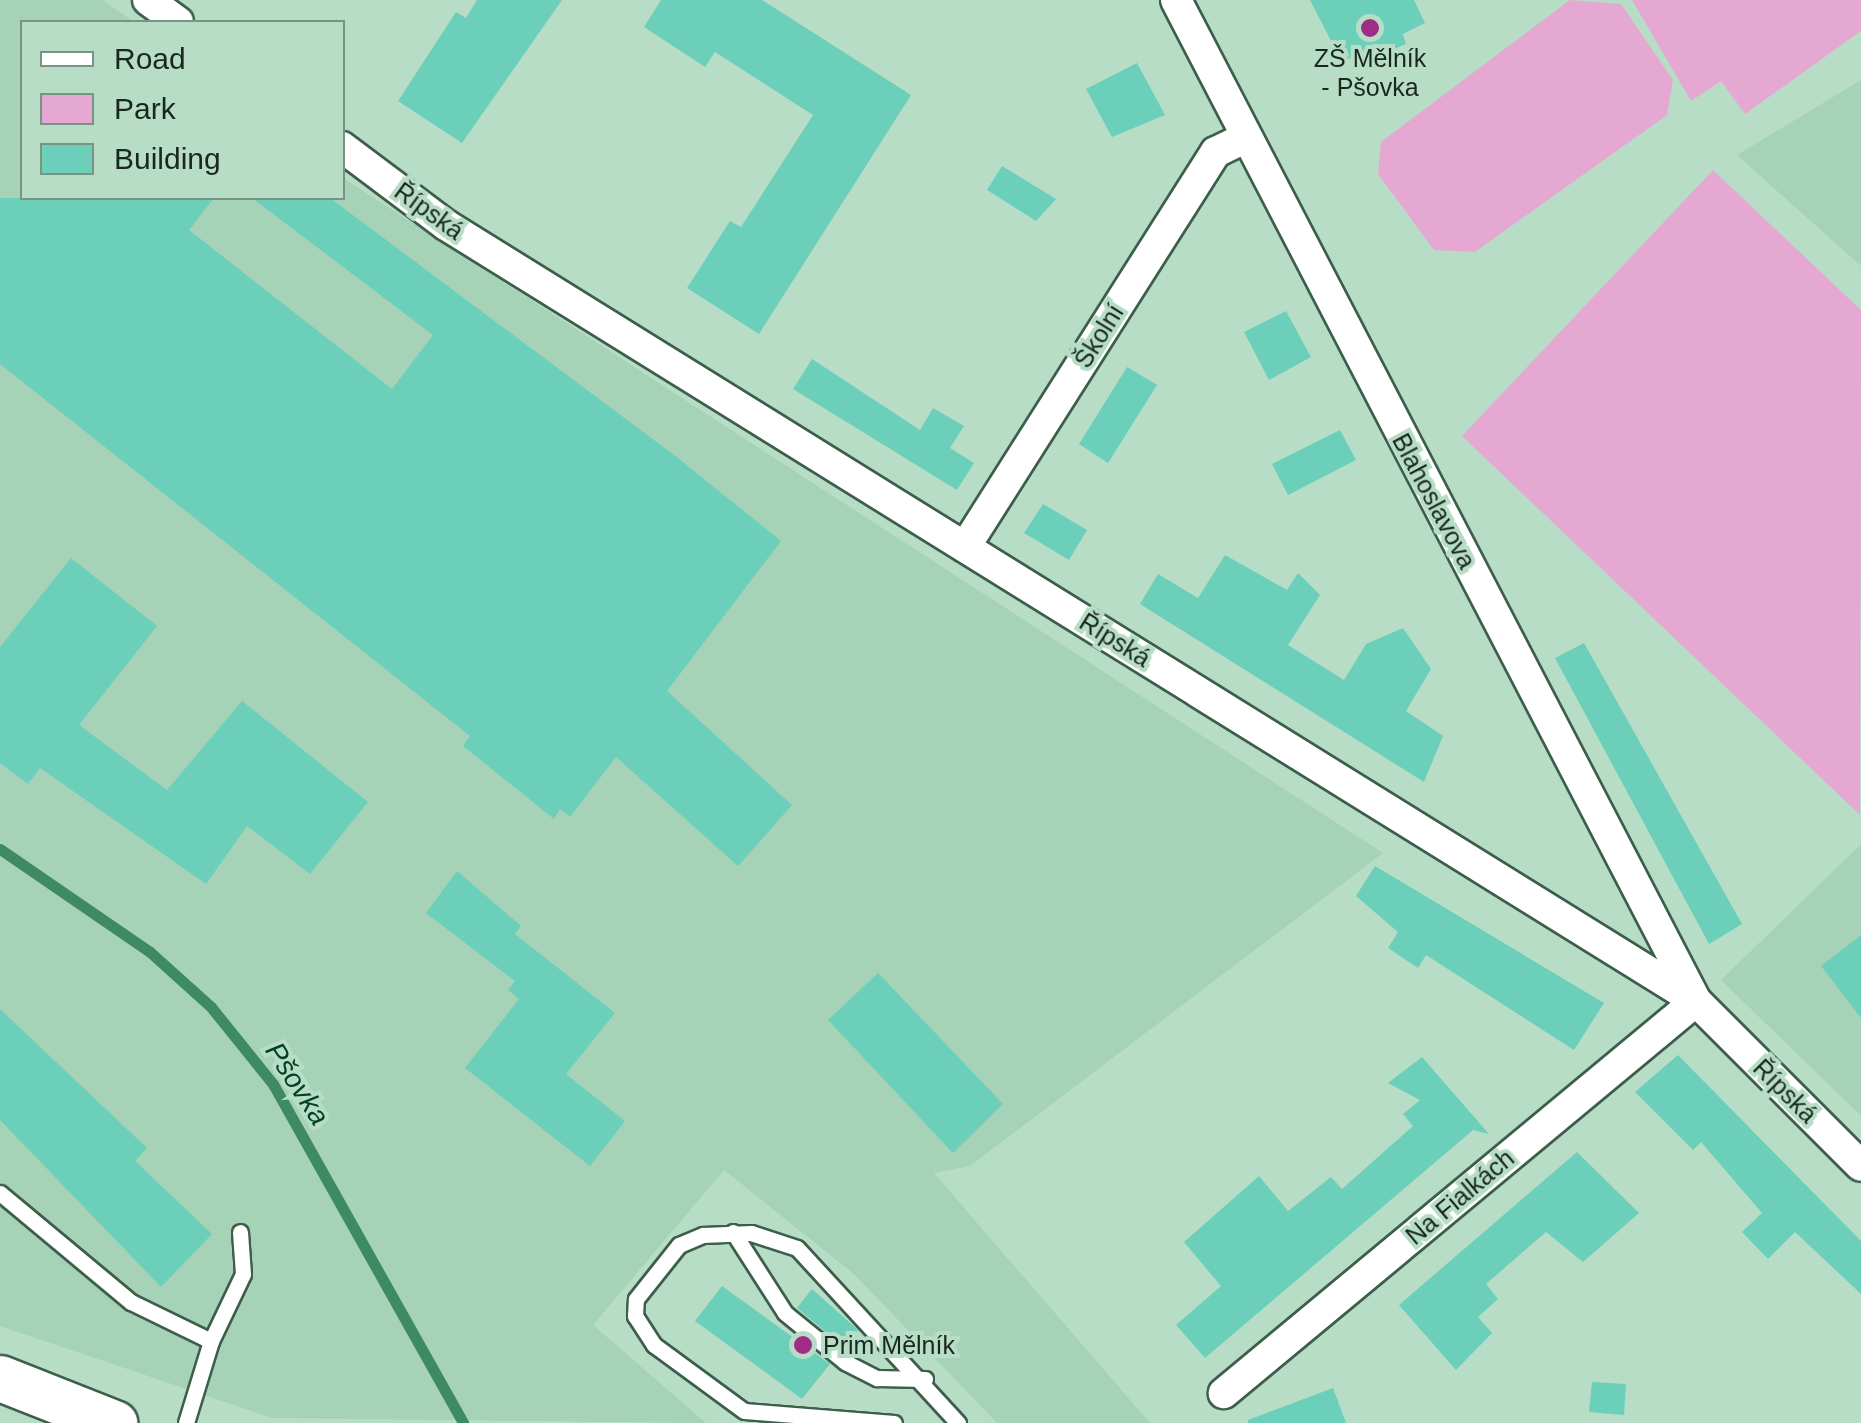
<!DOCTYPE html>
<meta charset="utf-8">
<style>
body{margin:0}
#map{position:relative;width:1861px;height:1423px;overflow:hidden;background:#b7ddc6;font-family:Arial,sans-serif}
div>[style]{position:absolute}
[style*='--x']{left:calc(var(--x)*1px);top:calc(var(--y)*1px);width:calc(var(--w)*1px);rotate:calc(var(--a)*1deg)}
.built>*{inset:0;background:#a6d2b8}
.green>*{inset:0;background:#e5a8d2}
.stream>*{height:11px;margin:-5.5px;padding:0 5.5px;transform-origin:5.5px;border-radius:5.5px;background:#3e8a63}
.building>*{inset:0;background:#6ccfba}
.roads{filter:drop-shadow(2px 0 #3c5e4b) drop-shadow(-2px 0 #3c5e4b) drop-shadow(0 2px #3c5e4b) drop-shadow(0 -2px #3c5e4b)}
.lane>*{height:15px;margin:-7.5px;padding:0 7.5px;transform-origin:7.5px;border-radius:7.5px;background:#fff}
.street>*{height:30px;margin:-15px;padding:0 15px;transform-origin:15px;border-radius:15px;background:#fff}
.secondary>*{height:45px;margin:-22.5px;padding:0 22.5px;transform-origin:22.5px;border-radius:22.5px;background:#fff}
.dots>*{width:28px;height:28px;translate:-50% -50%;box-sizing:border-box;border:5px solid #b7ddc6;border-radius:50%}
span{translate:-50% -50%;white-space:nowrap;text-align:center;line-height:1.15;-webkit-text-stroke:8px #b7ddc6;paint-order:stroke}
.poi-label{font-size:25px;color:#19271e}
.left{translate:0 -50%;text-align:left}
.street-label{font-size:25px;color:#19271e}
.water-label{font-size:28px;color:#004125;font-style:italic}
.legend{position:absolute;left:20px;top:20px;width:325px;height:180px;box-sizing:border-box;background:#b7ddc6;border:2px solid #789483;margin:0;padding:12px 18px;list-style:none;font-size:30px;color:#19271e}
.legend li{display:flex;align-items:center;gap:20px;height:50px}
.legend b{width:50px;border:2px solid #789483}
</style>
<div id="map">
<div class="built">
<i style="clip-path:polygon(0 0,103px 0,134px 22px,22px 22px,22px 198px,342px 198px,343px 178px,1383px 853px,970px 1166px,934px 1173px,1150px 1423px,997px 1423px,855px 1275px,724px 1170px,593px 1325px,706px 1423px,272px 1418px,0 1326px)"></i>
<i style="clip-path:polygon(1861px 80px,1861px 266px,1737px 155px)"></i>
<i style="clip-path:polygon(1861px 844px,1861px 1116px,1721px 980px)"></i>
</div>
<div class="green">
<i style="clip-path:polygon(1570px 0,1621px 4px,1673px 80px,1667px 115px,1475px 252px,1434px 250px,1378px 174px,1381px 142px)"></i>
<i style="clip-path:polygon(1632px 0,1861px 0,1861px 31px,1745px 114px,1721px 81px,1691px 101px)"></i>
<i style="clip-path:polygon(1713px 170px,1861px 310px,1860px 815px,1462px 436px)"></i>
</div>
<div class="stream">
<i style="--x:0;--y:849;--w:182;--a:34.5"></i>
<i style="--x:150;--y:952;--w:82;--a:42"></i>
<i style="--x:211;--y:1007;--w:99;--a:51.2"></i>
<i style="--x:273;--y:1084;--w:389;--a:60.7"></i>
</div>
<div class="building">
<i style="clip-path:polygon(477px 0,562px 0,462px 143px,398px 101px,456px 12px,466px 18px)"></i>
<i style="clip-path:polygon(661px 0,762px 0,911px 95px,759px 334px,687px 288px,730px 221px,741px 227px,813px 115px,715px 52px,705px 67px,644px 27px)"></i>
<i style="clip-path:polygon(1310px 0,1414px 0,1425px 23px,1403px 34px,1406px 44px,1382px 54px,1374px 46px,1342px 62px)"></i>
<i style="clip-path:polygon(1137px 63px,1165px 115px,1112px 137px,1086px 89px)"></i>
<i style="clip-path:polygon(1002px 166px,1056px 199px,1036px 221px,987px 190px)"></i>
<i style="clip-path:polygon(0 198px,214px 198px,189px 230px,392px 389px,433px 335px,252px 198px,330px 198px,674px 455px,781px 541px,667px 691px,792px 805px,738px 866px,616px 757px,570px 817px,560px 809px,554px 819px,463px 746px,470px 736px,0 364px)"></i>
<i style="clip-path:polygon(1286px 311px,1311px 357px,1269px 380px,1244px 332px)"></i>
<i style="clip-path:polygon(812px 359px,920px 430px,933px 408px,964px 426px,950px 448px,974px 463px,957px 490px,793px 389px)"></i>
<i style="clip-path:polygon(1127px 367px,1157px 385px,1108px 463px,1079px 444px)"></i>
<i style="clip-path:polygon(1340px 430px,1356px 460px,1288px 495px,1272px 464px)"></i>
<i style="clip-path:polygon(1043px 504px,1087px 530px,1069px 560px,1024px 533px)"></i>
<i style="clip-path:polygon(1225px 555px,1287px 590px,1298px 573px,1320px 595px,1288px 645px,1344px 680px,1366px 644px,1403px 628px,1431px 669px,1406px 711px,1443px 736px,1424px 782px,1140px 604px,1158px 574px,1198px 598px)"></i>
<i style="clip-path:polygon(71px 558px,157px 626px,79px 725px,167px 790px,242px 701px,368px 802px,310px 874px,247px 826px,206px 884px,40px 768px,28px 784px,0 763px,0 647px)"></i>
<i style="clip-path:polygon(1584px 643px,1742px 924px,1709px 944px,1555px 658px)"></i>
<i style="clip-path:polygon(1375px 866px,1604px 1003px,1574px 1050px,1426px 955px,1418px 968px,1388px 948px,1398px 932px,1356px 896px)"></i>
<i style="clip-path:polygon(457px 871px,521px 926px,515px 934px,615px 1013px,566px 1074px,625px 1121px,590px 1166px,465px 1068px,519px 999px,508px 990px,515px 981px,426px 913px)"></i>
<i style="clip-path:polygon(1861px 935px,1861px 1018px,1821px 966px)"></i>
<i style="clip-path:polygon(878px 973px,1003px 1104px,953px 1153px,828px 1020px)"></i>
<i style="clip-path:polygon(0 1009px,147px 1148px,135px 1161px,212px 1234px,161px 1287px,0 1120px)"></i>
<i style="clip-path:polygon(1678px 1055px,1861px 1241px,1861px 1294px,1795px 1232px,1768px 1259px,1742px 1232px,1762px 1213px,1701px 1142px,1693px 1150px,1635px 1092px)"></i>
<i style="clip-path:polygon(1422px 1057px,1489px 1134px,1473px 1130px,1205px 1358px,1176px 1325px,1221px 1286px,1184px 1242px,1259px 1176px,1288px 1211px,1331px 1177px,1342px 1189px,1413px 1126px,1403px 1114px,1420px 1100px,1388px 1083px)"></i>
<i style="clip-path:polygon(1577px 1152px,1639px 1213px,1583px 1262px,1546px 1232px,1486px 1284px,1498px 1299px,1478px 1317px,1492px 1333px,1456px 1370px,1399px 1305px)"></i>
<i style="clip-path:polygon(722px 1286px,830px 1364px,802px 1399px,695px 1321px)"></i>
<i style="clip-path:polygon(812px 1289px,858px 1330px,844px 1347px,797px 1308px)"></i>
<i style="clip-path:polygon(1592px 1382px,1626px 1384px,1624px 1415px,1589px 1412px)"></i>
<i style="clip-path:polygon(1333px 1388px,1346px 1423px,1248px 1423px,1248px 1420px)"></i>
</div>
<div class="roads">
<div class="lane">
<i style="--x:0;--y:1193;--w:170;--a:39.8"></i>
<i style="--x:131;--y:1302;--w:89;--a:26"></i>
<i style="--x:211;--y:1341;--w:86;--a:107"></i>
<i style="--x:733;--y:1232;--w:96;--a:57.3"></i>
<i style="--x:785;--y:1313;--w:77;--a:39.2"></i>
<i style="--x:845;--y:1362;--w:36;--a:27"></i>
<i style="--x:877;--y:1378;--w:48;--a:1.2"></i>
<i style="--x:211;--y:1341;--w:74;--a:-64.5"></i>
<i style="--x:243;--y:1274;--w:42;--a:-94.1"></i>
<i style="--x:894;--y:1423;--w:150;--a:-175.4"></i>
<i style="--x:744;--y:1411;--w:112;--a:-143.7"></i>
<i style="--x:654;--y:1345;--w:35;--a:-123"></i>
<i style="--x:635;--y:1316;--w:17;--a:-87"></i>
<i style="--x:636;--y:1299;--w:69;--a:-51.5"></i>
<i style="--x:679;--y:1245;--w:26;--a:-23"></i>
<i style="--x:703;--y:1235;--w:48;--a:-2.4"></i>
<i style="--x:751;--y:1233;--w:48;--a:18.1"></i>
<i style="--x:797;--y:1248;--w:238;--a:47.4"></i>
</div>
<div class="street">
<i style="--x:148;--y:0;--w:37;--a:36"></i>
<i style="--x:1176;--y:0;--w:1128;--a:62.55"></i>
<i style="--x:1696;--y:1001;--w:614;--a:140.29"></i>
<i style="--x:342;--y:147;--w:130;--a:36.9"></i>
<i style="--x:446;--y:225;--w:1471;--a:31.83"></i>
<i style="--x:1696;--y:1001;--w:233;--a:45"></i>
<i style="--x:965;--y:547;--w:468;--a:-57.6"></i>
<i style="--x:1216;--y:152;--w:32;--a:-26"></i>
</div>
<div class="secondary">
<i style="--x:0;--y:1378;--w:123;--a:21.5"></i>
</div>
</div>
<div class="dots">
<i style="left:1370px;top:28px;background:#a02c86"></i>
<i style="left:803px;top:1345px;background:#a02c86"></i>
</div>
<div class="poi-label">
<span style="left:1370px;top:73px">ZŠ Mělník<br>- Pšovka</span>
<span class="left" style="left:823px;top:1345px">Prim Mělník</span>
</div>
<div class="street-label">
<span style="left:429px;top:211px;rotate:36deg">Řípská</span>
<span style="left:1099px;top:336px;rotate:-58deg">Školní</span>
<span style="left:1434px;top:501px;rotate:62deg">Blahoslavova</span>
<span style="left:1115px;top:640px;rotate:32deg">Řípská</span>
<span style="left:1785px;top:1091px;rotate:45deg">Řípská</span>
<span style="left:1460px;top:1197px;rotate:-40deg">Na Fialkách</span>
</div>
<div class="water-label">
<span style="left:297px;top:1084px;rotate:57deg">Pšovka</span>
</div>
<ul class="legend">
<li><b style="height:12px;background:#fff"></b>Road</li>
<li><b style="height:28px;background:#e5a8d2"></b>Park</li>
<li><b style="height:28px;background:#6ccfba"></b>Building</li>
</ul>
</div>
